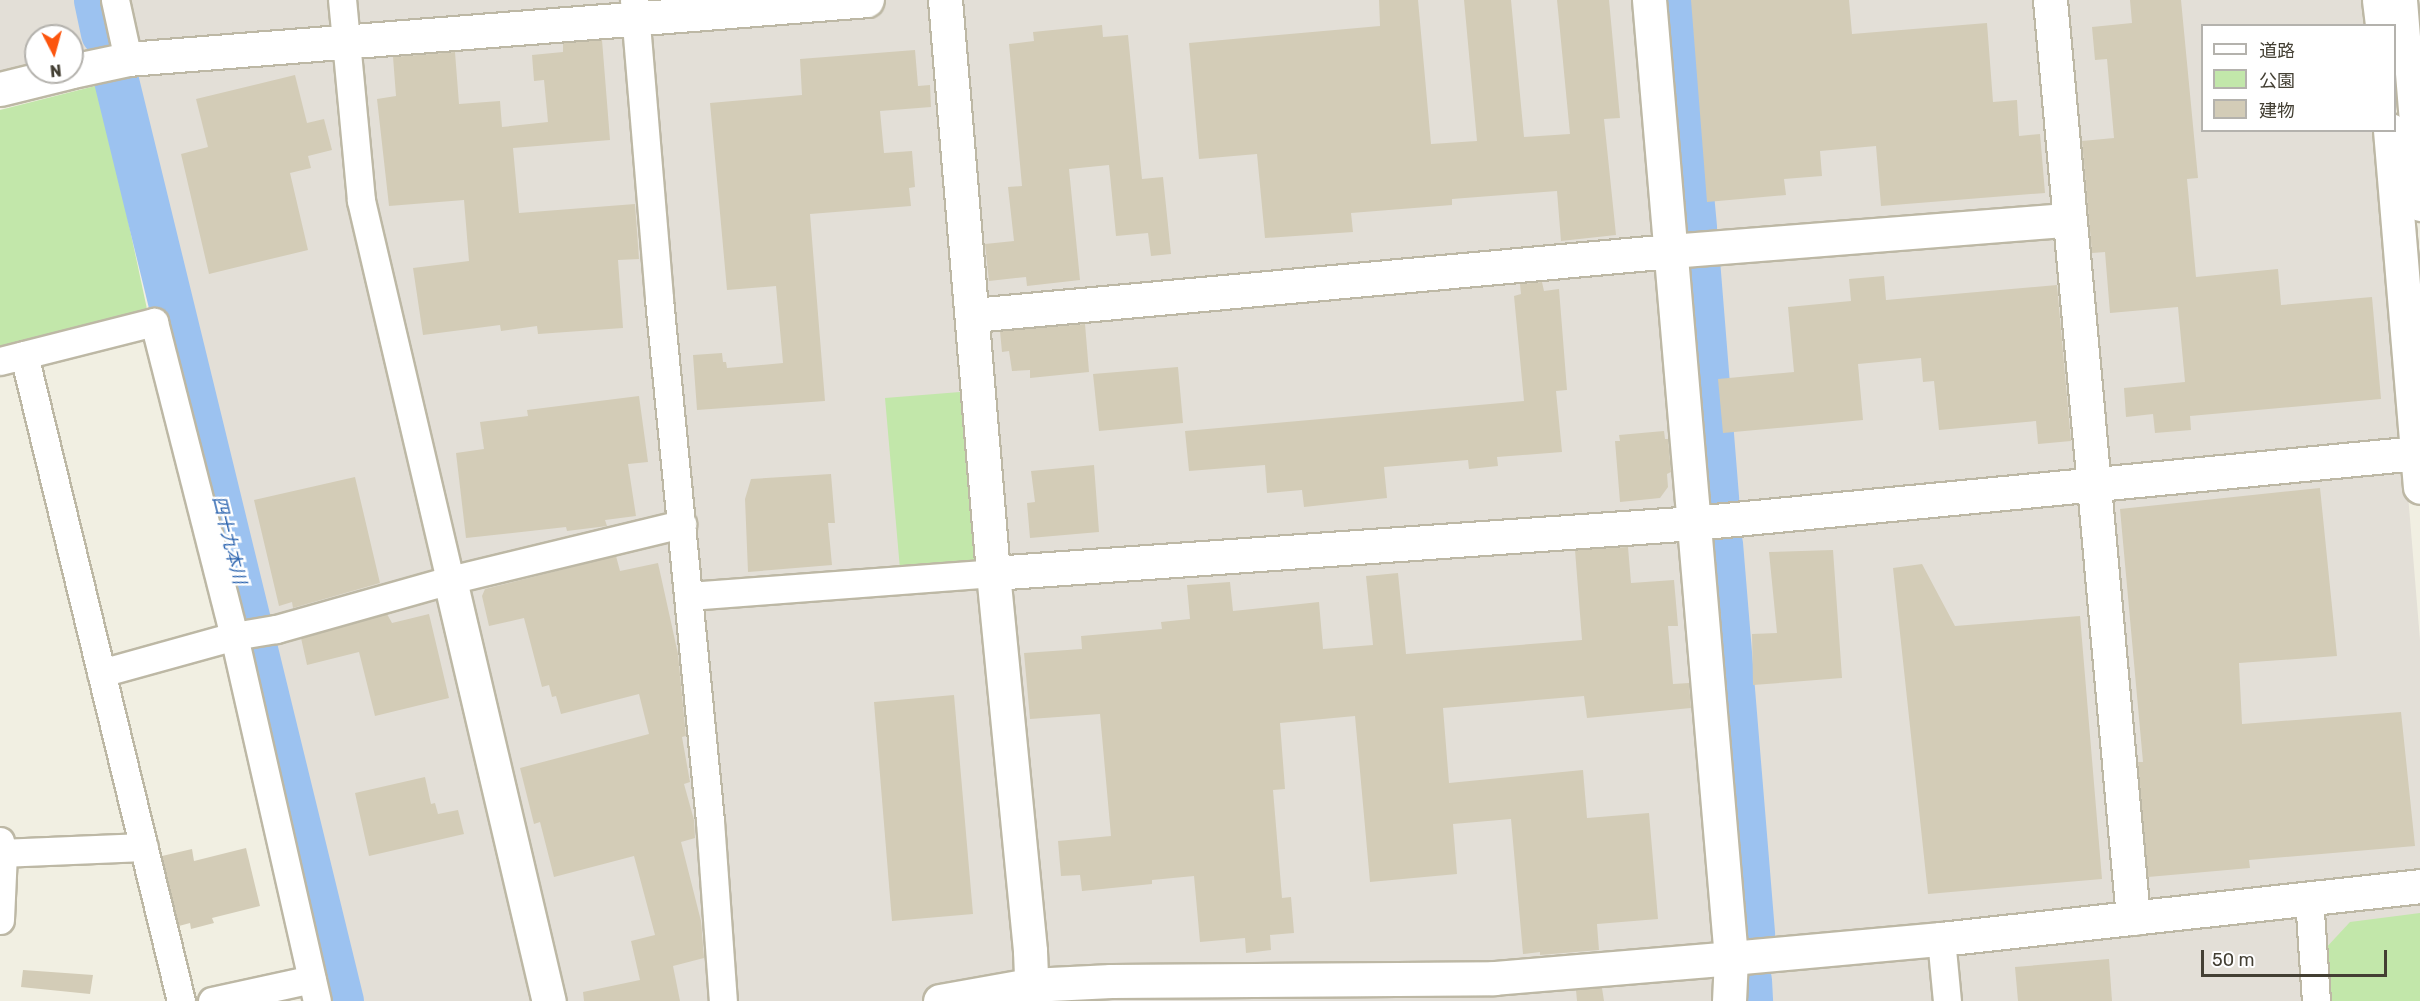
<!DOCTYPE html>
<meta charset="utf-8">
<style>
body{margin:0}
#map{position:relative;width:2420px;height:1001px;overflow:hidden;background:#f1efe2;font-family:Rubik,"Noto Sans JP",sans-serif}
div>[style]{position:absolute}
[style*='--x']{left:calc(var(--x)*1px);top:calc(var(--y)*1px);width:calc(var(--w)*1px);rotate:calc(var(--a)*1deg)}
.industrial>*{inset:0;background:#e3dfd7}
.green>*{inset:0;background:#c2e7aa}
.river>*{height:45px;margin:-22.5px;padding:0 22.5px;transform-origin:22.5px;border-radius:22.5px;background:#9cc2f0}
.building>*{inset:0;background:#d3ccb7}
.roads{filter:drop-shadow(2px 0 #bdb8a5) drop-shadow(-2px 0 #bdb8a5) drop-shadow(0 2px #bdb8a5) drop-shadow(0 -2px #bdb8a5)}
.minor>*{height:27px;margin:-13.5px;padding:0 13.5px;transform-origin:13.5px;border-radius:13.5px;background:#fff}
.tertiary>*{height:33px;margin:-16.5px;padding:0 16.5px;transform-origin:16.5px;border-radius:16.5px;background:#fff}
span{translate:-50% -50%;white-space:nowrap;text-align:center;line-height:1.15;-webkit-text-stroke:5px #fff;paint-order:stroke}
.water-label{font-size:18px;color:#2c64af;font-style:italic}
.legend{position:absolute;left:2201px;top:24px;width:195px;height:108px;box-sizing:border-box;background:#fff;border:2px solid #b4b2ad;margin:0;padding:8px 10px;list-style:none;font-size:18px;color:#433f33}
.legend li{display:flex;align-items:center;gap:12px;height:30px}
.legend b{width:30px;border:2px solid #b4b2ad}
.north{position:absolute;left:24px;top:24px;width:60px;height:60px;box-sizing:border-box;background:#fff;border:2px solid #b4b2ad;border-radius:50%;rotate:174deg;font-size:16px;font-weight:700;line-height:24px;text-align:center;color:#433f33}
.north::after{content:'';display:block;margin:auto;width:21px;height:27px;background:#fc550e;clip-path:polygon(50% 0,100% 100%,50% 72%,0 100%)}
.scale{position:absolute;left:2201px;top:950px;width:186px;height:27px;box-sizing:border-box;border:3px solid #433f33;border-top:0;padding-left:8px;font-size:18px;line-height:21px;white-space:nowrap;color:#433f33;-webkit-text-stroke:4px #fff;paint-order:stroke}
</style>
<div id="map">
<div class="industrial">
<i style="clip-path:polygon(0 0,2368px 0,2370px 25px,2202px 26px,2202px 130px,2378px 131px,2420px 640px,2420px 1001px,312px 1001px,102px 54px,72px 61px,72px 36px,36px 36px,36px 70px,0 79px)"></i>
</div>
<div class="green">
<i style="clip-path:polygon(99px 85px,147px 309px,0 346px,0 110px)"></i>
<i style="clip-path:polygon(960px 392px,975px 563px,900px 569px,885px 398px)"></i>
<i style="clip-path:polygon(2420px 913px,2420px 1001px,2330px 1001px,2324px 950px,2350px 922px)"></i>
</div>
<div class="river">
<i style="--x:96;--y:0;--w:34;--a:78"></i>
<i style="--x:1673;--y:0;--w:228;--a:84.7"></i>
<i style="--x:116;--y:80;--w:948;--a:76.27"></i>
<i style="--x:1697;--y:260;--w:239;--a:85.4"></i>
<i style="--x:1720;--y:543;--w:392;--a:85.3"></i>
<i style="--x:1749;--y:980;--w:21;--a:87"></i>
</div>
<div class="building">
<i style="clip-path:polygon(1379px 0,1418px 0,1431px 144px,1477px 141px,1464px 0,1511px 0,1524px 137px,1570px 134px,1557px 0,1609px 0,1620px 118px,1604px 119px,1616px 235px,1561px 241px,1557px 191px,1452px 199px,1452px 205px,1351px 213px,1353px 232px,1265px 238px,1257px 154px,1199px 159px,1189px 43px,1380px 26px)"></i>
<i style="clip-path:polygon(1691px 0,1849px 0,1852px 34px,1987px 23px,1993px 102px,2017px 100px,2019px 136px,2040px 134px,2045px 193px,1881px 206px,1876px 146px,1820px 151px,1822px 176px,1784px 179px,1786px 195px,1707px 202px)"></i>
<i style="clip-path:polygon(2130px 0,2181px 0,2198px 178px,2187px 179px,2196px 277px,2278px 269px,2281px 305px,2372px 297px,2381px 399px,2190px 416px,2191px 430px,2155px 433px,2153px 414px,2126px 417px,2124px 388px,2185px 382px,2178px 307px,2110px 313px,2105px 252px,2092px 253px,2082px 141px,2114px 138px,2107px 59px,2095px 60px,2092px 27px,2132px 23px)"></i>
<i style="clip-path:polygon(1102px 25px,1103px 37px,1128px 35px,1142px 179px,1163px 177px,1171px 254px,1151px 256px,1148px 233px,1116px 236px,1109px 165px,1069px 169px,1080px 280px,1027px 286px,1026px 277px,989px 281px,985px 244px,1014px 241px,1008px 187px,1022px 186px,1009px 44px,1034px 41px,1033px 32px)"></i>
<i style="clip-path:polygon(602px 40px,610px 140px,513px 148px,519px 213px,635px 204px,639px 259px,618px 260px,623px 328px,538px 334px,537px 326px,501px 331px,500px 325px,423px 335px,413px 268px,469px 261px,464px 200px,389px 206px,377px 99px,396px 96px,393px 57px,455px 52px,459px 104px,500px 101px,502px 127px,548px 122px,544px 80px,534px 81px,532px 55px,563px 52px,563px 43px)"></i>
<i style="clip-path:polygon(915px 50px,918px 86px,930px 85px,931px 107px,880px 111px,884px 153px,912px 151px,915px 187px,909px 188px,911px 206px,810px 214px,825px 401px,697px 410px,693px 355px,722px 353px,723px 362px,726px 362px,727px 368px,783px 363px,776px 286px,727px 290px,710px 103px,802px 95px,800px 59px)"></i>
<i style="clip-path:polygon(295px 75px,307px 123px,324px 119px,332px 150px,308px 156px,311px 168px,290px 173px,308px 250px,209px 274px,181px 154px,208px 147px,196px 99px)"></i>
<i style="clip-path:polygon(1884px 276px,1886px 300px,2057px 285px,2071px 441px,2038px 444px,2036px 421px,1939px 430px,1934px 381px,1923px 382px,1921px 358px,1858px 364px,1863px 420px,1723px 433px,1718px 379px,1794px 372px,1788px 307px,1851px 301px,1849px 279px)"></i>
<i style="clip-path:polygon(1542px 282px,1544px 291px,1559px 289px,1567px 390px,1556px 391px,1562px 452px,1497px 457px,1498px 466px,1469px 469px,1468px 460px,1384px 467px,1387px 498px,1304px 507px,1302px 490px,1267px 493px,1265px 465px,1189px 471px,1185px 431px,1524px 401px,1514px 296px,1521px 294px,1520px 284px)"></i>
<i style="clip-path:polygon(1085px 324px,1089px 372px,1030px 378px,1030px 370px,1012px 371px,1009px 351px,1002px 352px,1000px 331px)"></i>
<i style="clip-path:polygon(1178px 367px,1183px 423px,1099px 431px,1093px 374px)"></i>
<i style="clip-path:polygon(639px 396px,648px 462px,628px 464px,636px 516px,605px 520px,607px 526px,567px 531px,566px 527px,466px 538px,456px 453px,484px 449px,480px 422px,528px 416px,527px 410px)"></i>
<i style="clip-path:polygon(1664px 431px,1665px 439px,1668px 439px,1671px 472px,1667px 474px,1668px 487px,1660px 498px,1620px 502px,1615px 441px,1620px 441px,1619px 435px)"></i>
<i style="clip-path:polygon(1094px 465px,1099px 532px,1030px 538px,1027px 503px,1035px 502px,1031px 471px)"></i>
<i style="clip-path:polygon(831px 474px,835px 523px,828px 523px,832px 565px,748px 572px,745px 499px,751px 479px)"></i>
<i style="clip-path:polygon(355px 477px,380px 583px,293px 608px,292px 602px,279px 606px,254px 500px)"></i>
<i style="clip-path:polygon(2320px 488px,2337px 656px,2239px 663px,2242px 724px,2401px 712px,2415px 846px,2249px 860px,2250px 868px,2148px 877px,2138px 762px,2143px 762px,2120px 509px)"></i>
<i style="clip-path:polygon(1628px 547px,1631px 583px,1674px 580px,1678px 626px,1668px 626px,1673px 684px,1689px 683px,1691px 708px,1587px 718px,1584px 696px,1443px 708px,1449px 783px,1583px 770px,1587px 818px,1649px 813px,1658px 919px,1597px 924px,1599px 950px,1540px 955px,1540px 952px,1523px 954px,1511px 819px,1453px 824px,1457px 874px,1370px 882px,1355px 716px,1280px 723px,1285px 789px,1273px 790px,1282px 898px,1291px 897px,1294px 933px,1270px 935px,1271px 950px,1246px 953px,1245px 938px,1200px 942px,1194px 876px,1152px 880px,1152px 884px,1082px 891px,1080px 875px,1061px 876px,1058px 841px,1111px 836px,1100px 714px,1030px 719px,1024px 653px,1082px 649px,1081px 636px,1162px 629px,1161px 622px,1190px 619px,1187px 585px,1230px 582px,1233px 611px,1319px 602px,1323px 649px,1373px 645px,1366px 576px,1398px 573px,1406px 654px,1582px 640px,1575px 550px)"></i>
<i style="clip-path:polygon(1833px 550px,1842px 678px,1753px 685px,1752px 634px,1777px 633px,1769px 552px)"></i>
<i style="clip-path:polygon(616px 556px,620px 571px,658px 563px,678px 654px,686px 736px,682px 737px,690px 782px,684px 784px,694px 820px,695px 838px,681px 842px,701px 921px,704px 958px,673px 966px,680px 1001px,584px 1001px,583px 992px,640px 980px,631px 941px,655px 935px,634px 856px,554px 877px,540px 822px,534px 824px,520px 768px,649px 734px,639px 694px,561px 714px,556px 696px,552px 697px,549px 685px,542px 687px,524px 618px,489px 626px,482px 596px,485px 589px)"></i>
<i style="clip-path:polygon(1922px 564px,1955px 626px,2080px 616px,2102px 879px,1928px 894px,1893px 568px)"></i>
<i style="clip-path:polygon(387px 614px,392px 623px,429px 614px,449px 698px,375px 716px,359px 652px,307px 665px,301px 638px)"></i>
<i style="clip-path:polygon(954px 695px,973px 914px,892px 921px,874px 702px)"></i>
<i style="clip-path:polygon(425px 777px,431px 804px,435px 803px,438px 814px,458px 810px,464px 834px,369px 856px,355px 793px)"></i>
<i style="clip-path:polygon(246px 848px,260px 906px,212px 918px,214px 923px,191px 929px,190px 923px,179px 926px,162px 856px,192px 849px,194px 861px)"></i>
<i style="clip-path:polygon(2109px 959px,2112px 1001px,2018px 1001px,2015px 967px)"></i>
<i style="clip-path:polygon(23px 970px,93px 975px,90px 994px,21px 987px)"></i>
<i style="clip-path:polygon(1602px 988px,1604px 1001px,1577px 1001px,1576px 990px)"></i>
</div>
<div class="roads">
<div class="minor">
<i style="--x:115;--y:0;--w:60;--a:77.6"></i>
<i style="--x:634;--y:0;--w:300;--a:85.2"></i>
<i style="--x:659;--y:299;--w:524;--a:84.42"></i>
<i style="--x:710;--y:821;--w:180;--a:85.9"></i>
<i style="--x:2403;--y:0;--w:208;--a:85.3"></i>
<i style="--x:24;--y:355;--w:665;--a:76.34"></i>
<i style="--x:0;--y:361;--w:159;--a:-14.2"></i>
<i style="--x:154;--y:322;--w:324;--a:75.7"></i>
<i style="--x:234;--y:636;--w:374;--a:77.2"></i>
<i style="--x:450;--y:580;--w:239;--a:-13.6"></i>
<i style="--x:689;--y:596;--w:305;--a:-4.3"></i>
<i style="--x:101;--y:673;--w:138;--a:-15.5"></i>
<i style="--x:234;--y:636;--w:43;--a:-9.5"></i>
<i style="--x:276;--y:629;--w:181;--a:-15.7"></i>
<i style="--x:450;--y:580;--w:390;--a:-103.2"></i>
<i style="--x:361;--y:200;--w:201;--a:-95.4"></i>
<i style="--x:0;--y:841;--w:12;--a:76"></i>
<i style="--x:3;--y:853;--w:67;--a:92.6"></i>
<i style="--x:0;--y:853;--w:144;--a:-2.4"></i>
<i style="--x:2309;--y:898;--w:103;--a:86.1"></i>
<i style="--x:1941;--y:939;--w:62;--a:84.5"></i>
<i style="--x:212;--y:1001;--w:102;--a:-12.4"></i>
</div>
<div class="tertiary">
<i style="--x:945;--y:0;--w:575;--a:85.21"></i>
<i style="--x:993;--y:573;--w:380;--a:84.4"></i>
<i style="--x:1030;--y:951;--w:50;--a:87.7"></i>
<i style="--x:2050;--y:0;--w:922;--a:84.83"></i>
<i style="--x:2379;--y:0;--w:26;--a:83"></i>
<i style="--x:72;--y:71;--w:57;--a:-12.1"></i>
<i style="--x:128;--y:59;--w:741;--a:-4.56"></i>
<i style="--x:0;--y:89;--w:71;--a:-13.8"></i>
<i style="--x:2390;--y:130;--w:358;--a:85.2"></i>
<i style="--x:973;--y:315;--w:701;--a:-5.24"></i>
<i style="--x:1671;--y:251;--w:399;--a:-4.5"></i>
<i style="--x:993;--y:573;--w:703;--a:-4.08"></i>
<i style="--x:1694;--y:523;--w:726;--a:-5.53"></i>
<i style="--x:450;--y:580;--w:432;--a:76.8"></i>
<i style="--x:940;--y:1001;--w:91;--a:-10.1"></i>
<i style="--x:1030;--y:985;--w:81;--a:-2.8"></i>
<i style="--x:1111;--y:981;--w:383;--a:-0.4"></i>
<i style="--x:1494;--y:978;--w:238;--a:-4.8"></i>
<i style="--x:1731;--y:958;--w:962;--a:-94.89"></i>
<i style="--x:1729;--y:1001;--w:43;--a:-87.3"></i>
<i style="--x:1731;--y:958;--w:211;--a:-5.2"></i>
<i style="--x:1941;--y:939;--w:482;--a:-6.3"></i>
</div>
</div>
<div class="water-label">
<span style="left:229px;top:540px;rotate:76deg">四十九本川</span>
</div>
<ul class="legend">
<li><b style="height:8px;background:#fff"></b>道路</li>
<li><b style="height:16px;background:#c2e7aa"></b>公園</li>
<li><b style="height:16px;background:#d3ccb7"></b>建物</li>
</ul>
<div class="north">N</div>
<div class="scale">50 m</div>
</div>
